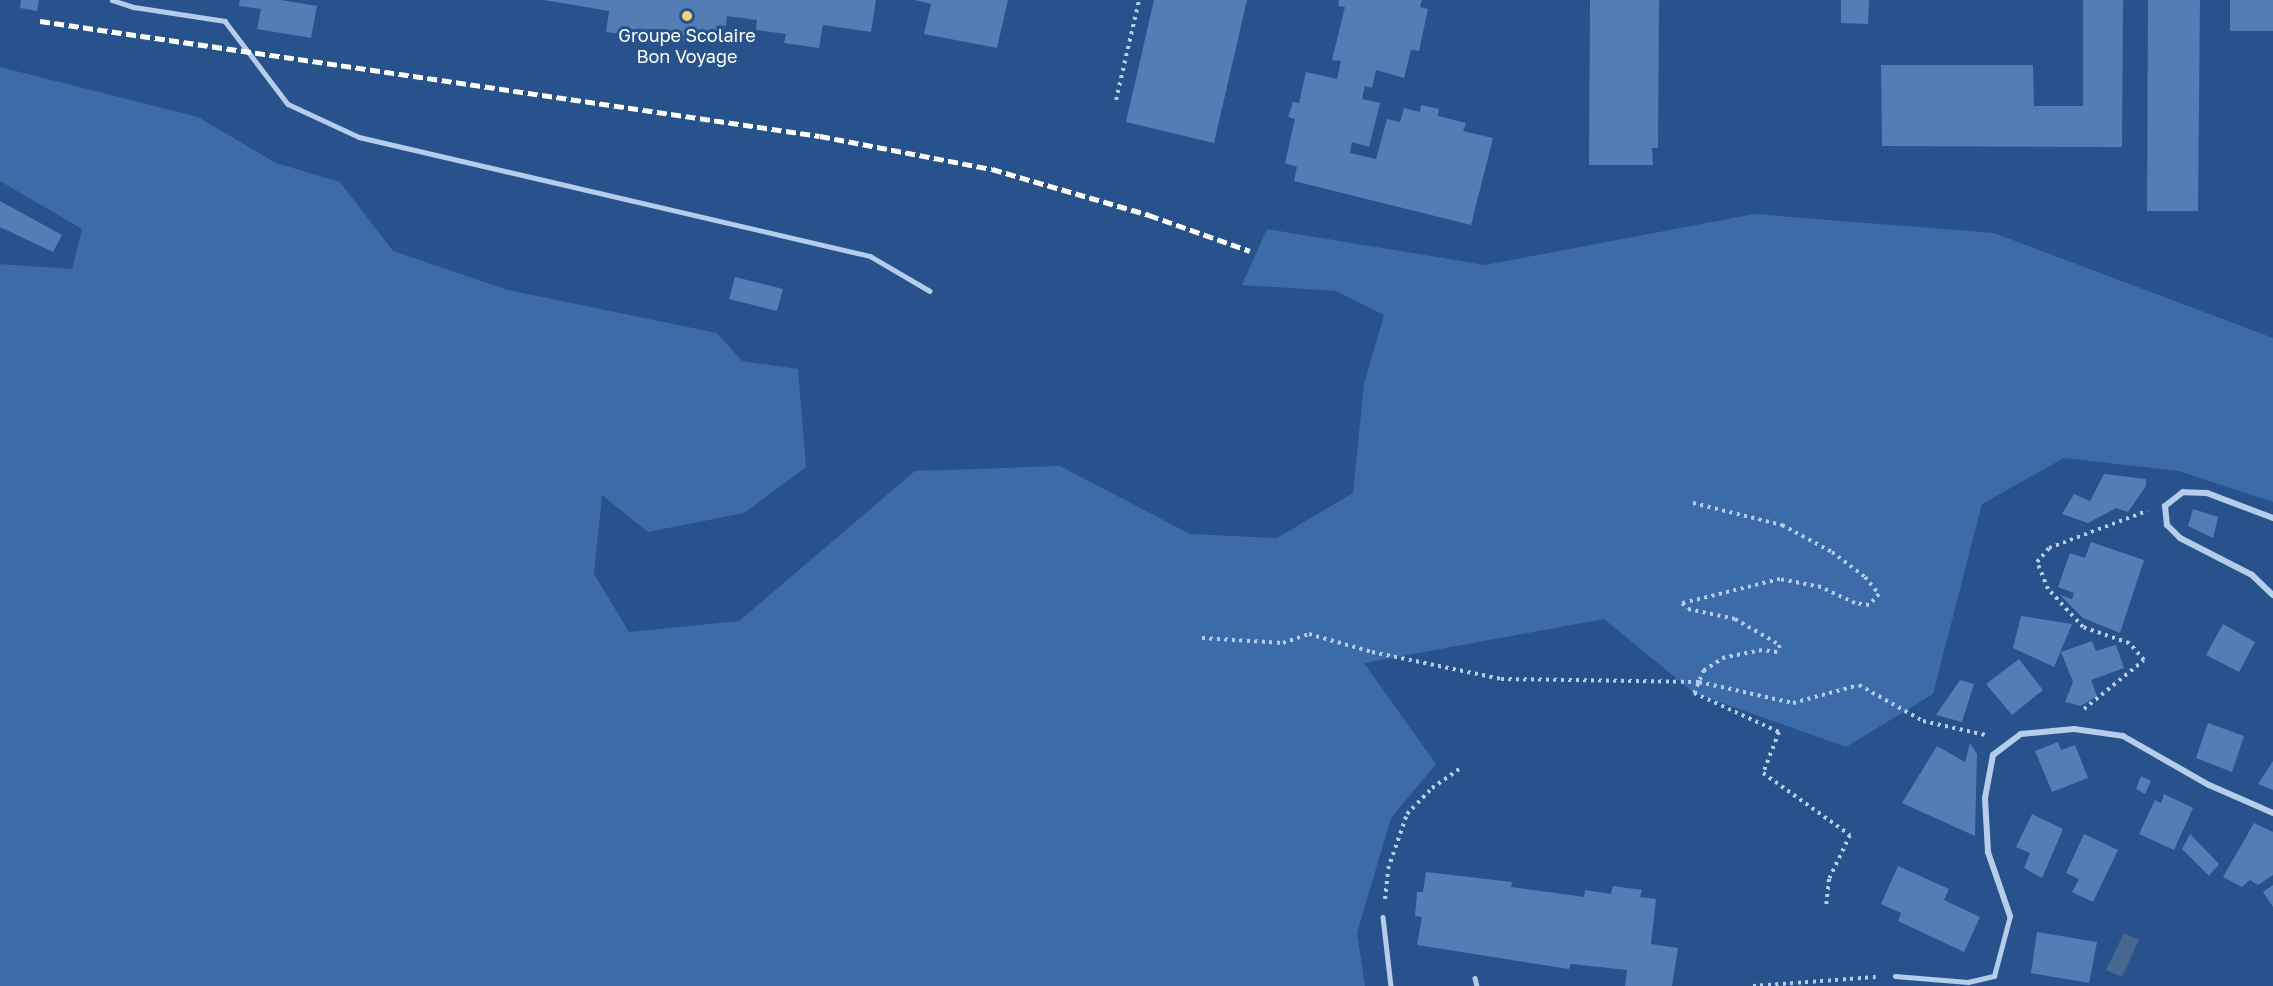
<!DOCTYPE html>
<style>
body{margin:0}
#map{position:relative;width:2273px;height:986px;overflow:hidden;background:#27528b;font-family:"Golos Text",sans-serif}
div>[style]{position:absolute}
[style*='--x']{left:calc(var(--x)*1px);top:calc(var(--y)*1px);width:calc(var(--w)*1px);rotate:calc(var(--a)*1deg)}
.green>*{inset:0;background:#3b6ba8}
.water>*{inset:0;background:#496891}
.building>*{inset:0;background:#537db4}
.path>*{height:4px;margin-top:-2px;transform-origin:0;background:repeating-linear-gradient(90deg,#b5ccea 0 3px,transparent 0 7.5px)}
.service>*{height:4.5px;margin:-2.25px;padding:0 2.25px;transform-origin:2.25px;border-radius:2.25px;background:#b5ccea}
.minor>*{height:6px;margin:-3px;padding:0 3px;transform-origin:3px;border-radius:3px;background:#b5ccea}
.rail>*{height:4.5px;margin-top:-2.25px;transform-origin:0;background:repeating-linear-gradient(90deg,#fff 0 10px,transparent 0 14.5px)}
.dots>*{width:16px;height:16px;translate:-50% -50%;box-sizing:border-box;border:3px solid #27528b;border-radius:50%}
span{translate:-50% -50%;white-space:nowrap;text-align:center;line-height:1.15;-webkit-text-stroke:6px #27528b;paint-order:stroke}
.poi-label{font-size:18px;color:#fff}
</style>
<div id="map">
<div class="green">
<i style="clip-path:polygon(0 67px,198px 117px,276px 163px,340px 182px,393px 251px,508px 290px,717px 333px,742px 361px,798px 369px,806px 467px,744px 513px,648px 532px,602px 495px,594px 574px,629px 632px,739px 621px,915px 471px,1060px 466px,1190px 534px,1277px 538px,1353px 493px,1364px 384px,1384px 315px,1336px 291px,1242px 285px,1267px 229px,1485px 265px,1754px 214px,1994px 233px,2273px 338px,2273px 502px,2179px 471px,2064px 458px,1982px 504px,1933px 694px,1846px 747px,1694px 693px,1604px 619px,1364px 663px,1436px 764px,1391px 818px,1357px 933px,1365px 986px,0 986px,0 264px,72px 269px,82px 229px,0 181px)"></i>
</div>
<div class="water">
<i style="clip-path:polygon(2124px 933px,2139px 940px,2122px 977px,2106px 970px)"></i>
</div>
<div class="building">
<i style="clip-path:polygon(21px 0,39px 0,37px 11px,20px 8px)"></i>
<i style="clip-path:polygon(240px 0,281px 0,317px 6px,311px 38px,257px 29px,261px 9px,239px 6px)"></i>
<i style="clip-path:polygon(544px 0,876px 0,871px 32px,823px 25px,819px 48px,784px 43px,786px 34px,756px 30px,757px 20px,727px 16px,726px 26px,718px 25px,714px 44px,606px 32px,609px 11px)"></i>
<i style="clip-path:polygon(915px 0,1008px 0,997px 48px,924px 34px,931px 4px)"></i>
<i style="clip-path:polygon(1154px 0,1247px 0,1214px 143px,1126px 122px)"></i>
<i style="clip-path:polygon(1339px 0,1422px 0,1420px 7px,1428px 9px,1419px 51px,1411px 50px,1404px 78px,1376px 70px,1372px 88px,1365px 86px,1362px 99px,1380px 103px,1369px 147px,1352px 142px,1350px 153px,1376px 159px,1387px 119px,1400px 122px,1404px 108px,1420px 112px,1421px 105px,1439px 109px,1438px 116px,1466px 123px,1463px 131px,1493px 138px,1471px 225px,1294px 181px,1297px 167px,1285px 163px,1295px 119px,1288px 117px,1293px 102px,1299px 103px,1306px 72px,1337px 79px,1341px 61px,1332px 60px,1345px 7px,1338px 6px)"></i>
<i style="clip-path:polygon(1590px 0,1659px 0,1658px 148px,1652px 148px,1653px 165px,1589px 165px)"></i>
<i style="clip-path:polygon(1841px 0,1869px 0,1868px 24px,1841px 23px)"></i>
<i style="clip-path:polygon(2083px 0,2123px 0,2122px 147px,1882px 146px,1881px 65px,2033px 65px,2034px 106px,2083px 106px)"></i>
<i style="clip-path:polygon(2148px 0,2200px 0,2198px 211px,2147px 211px)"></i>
<i style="clip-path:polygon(2230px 0,2273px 0,2273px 31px,2230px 31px)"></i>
<i style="clip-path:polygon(0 201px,62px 235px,53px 252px,0 227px)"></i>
<i style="clip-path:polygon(735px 277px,783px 289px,777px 311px,729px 299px)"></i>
<i style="clip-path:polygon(2104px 474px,2146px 479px,2146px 486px,2128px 512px,2116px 508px,2088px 523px,2062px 514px,2074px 494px,2090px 501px)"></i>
<i style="clip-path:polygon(2193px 509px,2218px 517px,2213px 538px,2188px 526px)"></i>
<i style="clip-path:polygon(2091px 542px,2144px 560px,2120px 633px,2083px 618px,2060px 595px,2072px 599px,2074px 593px,2058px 587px,2070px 553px,2085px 558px)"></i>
<i style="clip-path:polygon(2021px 616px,2072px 624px,2054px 667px,2013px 648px)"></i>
<i style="clip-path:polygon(2223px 624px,2255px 642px,2239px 672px,2206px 655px)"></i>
<i style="clip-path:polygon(2092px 641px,2096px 651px,2116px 645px,2124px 668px,2091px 680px,2097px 696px,2081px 706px,2065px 702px,2073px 682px,2061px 652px)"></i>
<i style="clip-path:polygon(2019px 659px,2043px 690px,2012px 715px,1986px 684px)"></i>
<i style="clip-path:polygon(1960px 680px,1974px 684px,1962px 722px,1936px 715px)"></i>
<i style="clip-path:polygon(2208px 723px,2244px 736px,2232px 772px,2196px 758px)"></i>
<i style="clip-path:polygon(2058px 742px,2061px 750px,2075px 745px,2088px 778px,2052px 792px,2035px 751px)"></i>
<i style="clip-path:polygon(1970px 743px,1977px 754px,1975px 836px,1902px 803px,1937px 746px,1965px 762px)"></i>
<i style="clip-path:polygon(2273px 761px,2273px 790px,2258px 784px)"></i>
<i style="clip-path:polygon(2141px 776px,2151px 781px,2145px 794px,2136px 789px)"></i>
<i style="clip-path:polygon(2164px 794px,2193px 808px,2174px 850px,2139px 834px,2155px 800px,2161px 803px)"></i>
<i style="clip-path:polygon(2032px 814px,2063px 829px,2042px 878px,2024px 868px,2030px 853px,2016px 847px)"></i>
<i style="clip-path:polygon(2254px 823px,2273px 832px,2273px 875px,2258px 885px,2250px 880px,2242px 887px,2223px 877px)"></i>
<i style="clip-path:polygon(2084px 834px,2118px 850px,2093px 902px,2072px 892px,2079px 879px,2066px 873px)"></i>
<i style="clip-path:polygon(2190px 834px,2219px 864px,2209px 876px,2182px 849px)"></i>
<i style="clip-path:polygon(1898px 866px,1949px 889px,1944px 900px,1980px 917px,1964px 952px,1898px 921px,1901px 913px,1881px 904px)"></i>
<i style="clip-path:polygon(1426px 872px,1512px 882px,1511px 887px,1584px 897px,1585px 890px,1611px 894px,1613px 886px,1642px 890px,1640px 897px,1656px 899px,1651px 944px,1678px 948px,1672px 986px,1625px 986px,1627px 970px,1571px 964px,1569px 969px,1417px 945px,1422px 917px,1415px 916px,1417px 892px,1423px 892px)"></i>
<i style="clip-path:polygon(2273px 885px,2273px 907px,2263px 892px)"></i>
<i style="clip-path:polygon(2037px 932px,2097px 942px,2089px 983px,2031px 973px)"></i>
</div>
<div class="path">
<i style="--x:1116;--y:100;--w:103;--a:-77"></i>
<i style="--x:1693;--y:503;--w:92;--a:13.9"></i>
<i style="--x:1782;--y:525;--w:57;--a:28.4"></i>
<i style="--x:1832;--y:552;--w:41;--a:37.1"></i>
<i style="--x:1865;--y:577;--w:22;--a:51"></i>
<i style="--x:1879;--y:594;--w:15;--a:132"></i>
<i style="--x:1869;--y:605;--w:14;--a:-172"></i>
<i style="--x:1855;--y:603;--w:38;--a:-155"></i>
<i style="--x:1821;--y:587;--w:42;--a:-169"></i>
<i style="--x:1780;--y:579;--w:101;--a:166.2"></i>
<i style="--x:1682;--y:603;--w:8;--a:45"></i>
<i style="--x:1688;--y:609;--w:48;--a:12"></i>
<i style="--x:1735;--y:619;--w:52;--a:30"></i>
<i style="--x:1780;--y:645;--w:8;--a:113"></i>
<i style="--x:1777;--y:652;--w:15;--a:-172"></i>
<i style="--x:1762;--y:650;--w:38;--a:169"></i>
<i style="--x:1725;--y:657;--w:25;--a:148"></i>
<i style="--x:1704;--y:670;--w:25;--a:113"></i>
<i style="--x:1694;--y:693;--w:94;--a:24.6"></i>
<i style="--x:1779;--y:732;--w:44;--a:111.3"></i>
<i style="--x:1763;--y:773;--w:107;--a:35.5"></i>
<i style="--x:1850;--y:835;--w:49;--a:115.5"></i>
<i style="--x:1829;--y:879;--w:28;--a:96"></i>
<i style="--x:1202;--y:638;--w:81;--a:3.5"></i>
<i style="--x:1283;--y:643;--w:28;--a:-19"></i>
<i style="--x:1309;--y:634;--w:66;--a:15.9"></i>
<i style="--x:1372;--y:652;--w:132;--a:11.8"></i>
<i style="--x:1501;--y:679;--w:198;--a:0.9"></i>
<i style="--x:1699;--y:682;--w:96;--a:12.6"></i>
<i style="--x:1793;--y:703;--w:68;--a:-15.3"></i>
<i style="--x:1859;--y:685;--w:73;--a:29.4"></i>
<i style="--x:1923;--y:721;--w:64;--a:12.7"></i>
<i style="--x:2084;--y:709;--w:77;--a:-39.2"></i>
<i style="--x:2144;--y:660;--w:23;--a:-131"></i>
<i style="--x:2129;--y:643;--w:49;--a:-160.8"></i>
<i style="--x:2083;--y:627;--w:52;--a:-132.6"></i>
<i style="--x:2048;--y:589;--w:29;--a:-112"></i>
<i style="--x:2037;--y:562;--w:18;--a:-49"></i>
<i style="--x:2049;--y:548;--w:105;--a:-20.7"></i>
<i style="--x:1385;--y:899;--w:30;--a:-84"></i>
<i style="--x:1388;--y:869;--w:58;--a:-70.9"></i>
<i style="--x:1407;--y:814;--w:36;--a:-46"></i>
<i style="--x:1432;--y:788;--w:37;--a:-35"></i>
<i style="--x:1753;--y:986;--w:123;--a:-4.2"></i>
</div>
<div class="service">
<i style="--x:112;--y:0;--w:23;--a:18"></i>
<i style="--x:134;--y:7;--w:92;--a:8.7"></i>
<i style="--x:225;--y:21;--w:104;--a:52.8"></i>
<i style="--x:288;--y:104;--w:78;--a:24.9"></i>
<i style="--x:359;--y:137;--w:525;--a:13.11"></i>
<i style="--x:870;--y:256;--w:69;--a:30.3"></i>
<i style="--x:1383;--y:917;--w:69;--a:83.4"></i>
<i style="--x:1895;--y:976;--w:73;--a:4.7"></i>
<i style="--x:1968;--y:982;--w:27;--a:-13"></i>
<i style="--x:1994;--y:976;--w:62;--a:-75.1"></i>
<i style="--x:1475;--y:978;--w:8;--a:76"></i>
</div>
<div class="minor">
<i style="--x:2273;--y:518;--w:71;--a:-159.3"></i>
<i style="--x:2207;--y:493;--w:24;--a:-178"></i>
<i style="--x:2183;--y:492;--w:23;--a:142"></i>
<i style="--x:2165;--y:506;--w:19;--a:84"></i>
<i style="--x:2167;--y:525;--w:18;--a:45"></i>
<i style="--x:2180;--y:538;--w:81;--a:27.2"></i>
<i style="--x:2252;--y:575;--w:29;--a:44"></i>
<i style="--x:2010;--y:916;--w:68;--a:-109"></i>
<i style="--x:1988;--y:852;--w:54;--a:-93.2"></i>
<i style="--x:1985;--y:798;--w:44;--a:-79.5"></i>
<i style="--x:1993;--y:755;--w:35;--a:-37"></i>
<i style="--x:2021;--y:734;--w:53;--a:-5.4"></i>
<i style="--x:2074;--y:729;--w:49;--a:8.1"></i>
<i style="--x:2123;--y:736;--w:99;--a:29.7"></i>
<i style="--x:2209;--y:785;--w:70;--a:23.6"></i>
</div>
<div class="rail">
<i style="--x:40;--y:21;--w:788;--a:8.39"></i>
<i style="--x:820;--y:136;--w:175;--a:10.9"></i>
<i style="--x:992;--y:169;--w:164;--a:16.3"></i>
<i style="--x:1149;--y:215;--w:107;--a:19.6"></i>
</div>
<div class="dots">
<i style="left:687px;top:16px;background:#f3d17a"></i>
</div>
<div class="poi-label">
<span style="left:687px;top:46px">Groupe Scolaire<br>Bon Voyage</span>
</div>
</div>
